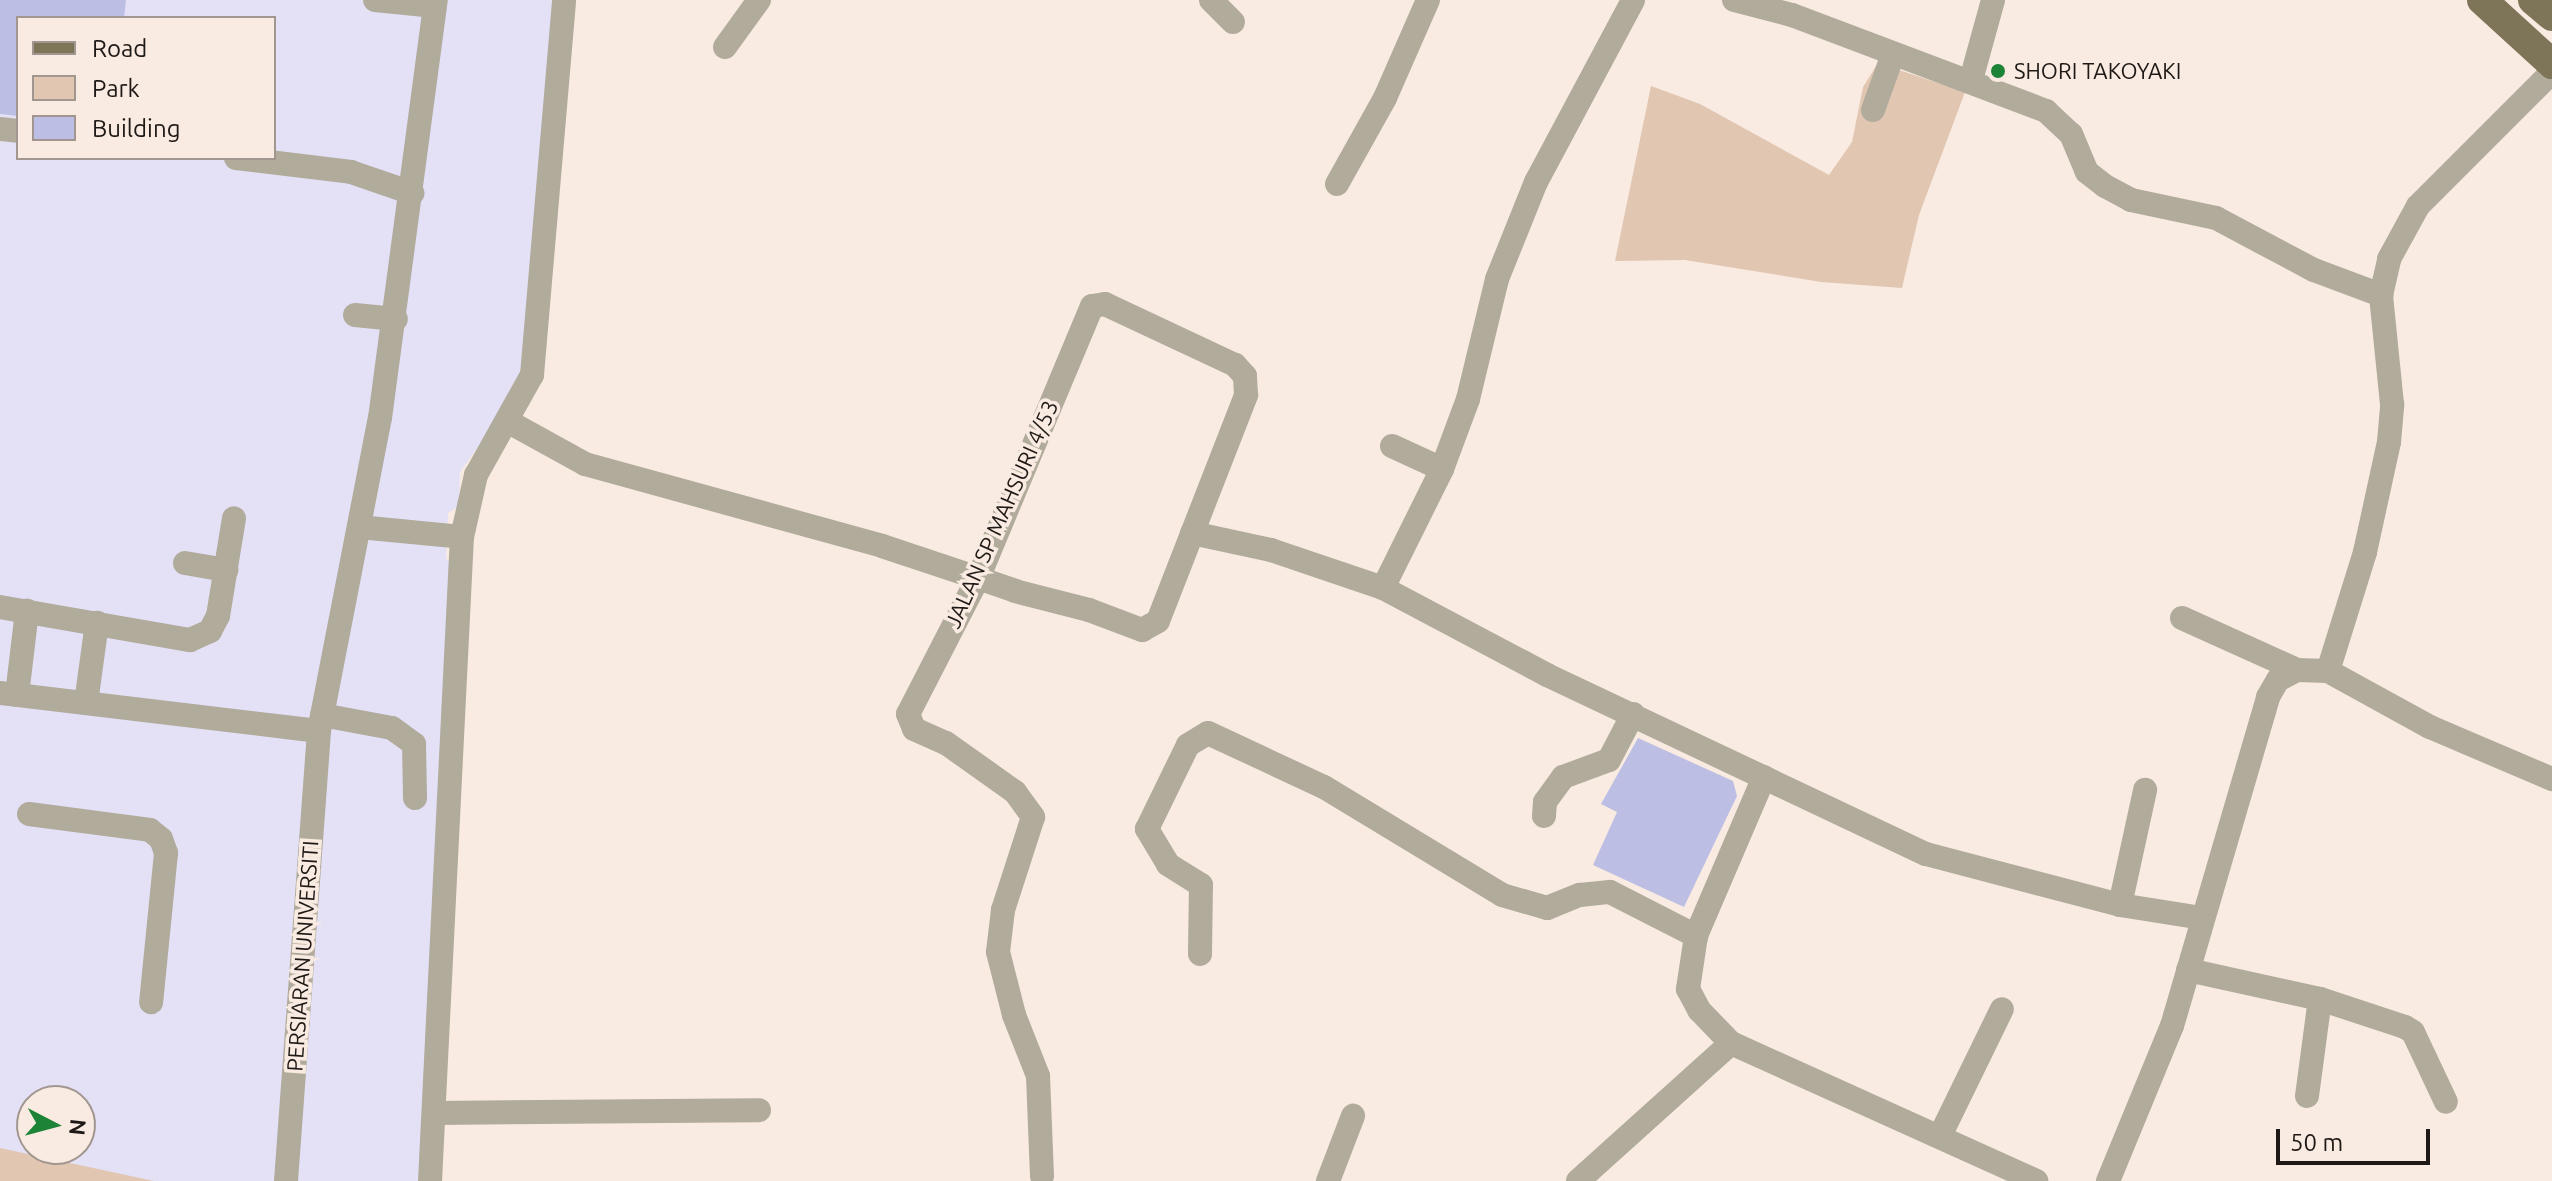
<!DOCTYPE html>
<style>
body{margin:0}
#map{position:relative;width:2552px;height:1181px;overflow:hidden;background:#f9ebe1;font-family:Ubuntu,sans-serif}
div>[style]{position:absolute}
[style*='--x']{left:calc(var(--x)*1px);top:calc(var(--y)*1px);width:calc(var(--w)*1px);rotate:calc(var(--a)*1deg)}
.education>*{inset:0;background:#e4e1f7}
.green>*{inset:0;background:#e1c6b2}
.building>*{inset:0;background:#bcbfe3}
.minor>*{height:24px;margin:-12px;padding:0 12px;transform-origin:12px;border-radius:12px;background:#b1ab9c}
.major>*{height:30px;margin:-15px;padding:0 15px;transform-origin:15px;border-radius:15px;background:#7e7458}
.dots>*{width:22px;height:22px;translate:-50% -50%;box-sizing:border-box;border:4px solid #f9ebe1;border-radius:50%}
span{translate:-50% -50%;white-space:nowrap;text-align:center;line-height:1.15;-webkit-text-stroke:7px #f9ebe1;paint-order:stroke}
.poi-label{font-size:22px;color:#1e1916}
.left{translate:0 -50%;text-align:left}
.street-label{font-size:22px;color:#1e1916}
.legend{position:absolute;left:16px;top:16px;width:260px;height:144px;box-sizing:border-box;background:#f9ebe1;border:2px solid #a19790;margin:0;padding:10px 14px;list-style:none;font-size:24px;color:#1e1916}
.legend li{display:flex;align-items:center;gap:16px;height:40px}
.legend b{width:40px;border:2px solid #a19790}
.north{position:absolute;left:16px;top:1085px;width:80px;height:80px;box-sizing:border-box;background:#f9ebe1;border:2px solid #a19790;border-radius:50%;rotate:96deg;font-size:22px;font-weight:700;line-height:32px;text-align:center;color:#1e1916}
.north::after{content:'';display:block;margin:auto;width:28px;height:36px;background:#1d8337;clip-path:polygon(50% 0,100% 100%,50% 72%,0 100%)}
.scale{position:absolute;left:2276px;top:1129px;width:154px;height:36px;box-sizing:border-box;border:4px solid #1e1916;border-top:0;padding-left:10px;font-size:24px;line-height:28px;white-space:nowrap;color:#1e1916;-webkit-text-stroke:6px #f9ebe1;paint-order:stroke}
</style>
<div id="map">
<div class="education">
<i style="clip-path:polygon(evenodd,0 0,559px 0,526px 365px,513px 399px,460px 472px,459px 506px,448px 513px,446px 558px,456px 568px,420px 1181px,0 1181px,0 0,18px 18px,274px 18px,274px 158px,18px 158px,18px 18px,0 0,32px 1101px,80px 1101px,80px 1149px,32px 1149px,32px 1101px)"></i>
</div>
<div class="green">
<i style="clip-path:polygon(1878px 63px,1965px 92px,1919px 215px,1902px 288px,1821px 282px,1685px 260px,1615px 261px,1651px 86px,1700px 104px,1829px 175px,1852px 142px,1863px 87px)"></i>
<i style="clip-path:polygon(0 1148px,154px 1181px,0 1181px)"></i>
</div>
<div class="building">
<i style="clip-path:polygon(0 0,126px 0,124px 18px,18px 18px,18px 116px,0 114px)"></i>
<i style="clip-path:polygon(1638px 738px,1733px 781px,1737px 796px,1684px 907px,1593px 865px,1617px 812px,1601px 804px)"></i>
</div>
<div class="minor">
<i style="--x:375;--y:0;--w:60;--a:5.7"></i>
<i style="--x:1211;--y:0;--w:31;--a:45"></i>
<i style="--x:1734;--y:0;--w:60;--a:14.5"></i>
<i style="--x:1792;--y:15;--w:272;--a:20.7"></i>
<i style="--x:2046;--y:111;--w:34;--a:43"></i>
<i style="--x:2071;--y:134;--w:41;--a:67.2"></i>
<i style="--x:2087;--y:172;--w:23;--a:38"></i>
<i style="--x:2105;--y:186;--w:30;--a:28"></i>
<i style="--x:2131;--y:200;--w:87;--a:12"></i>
<i style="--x:2216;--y:218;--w:111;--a:28"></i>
<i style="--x:2314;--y:270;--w:72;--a:20.5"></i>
<i style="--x:725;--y:47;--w:58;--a:-54.1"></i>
<i style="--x:1971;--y:80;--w:83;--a:-74.6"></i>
<i style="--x:1873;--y:110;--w:59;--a:-70.3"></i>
<i style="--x:0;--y:129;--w:18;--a:6"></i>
<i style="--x:236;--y:158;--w:116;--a:6.9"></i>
<i style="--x:351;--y:172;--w:65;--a:19"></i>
<i style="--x:1337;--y:184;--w:98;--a:-60.8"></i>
<i style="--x:1385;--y:98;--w:107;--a:-66.3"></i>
<i style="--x:355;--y:315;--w:41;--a:5.6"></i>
<i style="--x:509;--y:422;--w:87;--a:28.9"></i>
<i style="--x:585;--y:464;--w:308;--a:15.4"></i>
<i style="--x:882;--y:546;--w:101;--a:18.4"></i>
<i style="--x:978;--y:578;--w:39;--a:19"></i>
<i style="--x:1015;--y:591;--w:76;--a:14.4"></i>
<i style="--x:1089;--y:610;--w:57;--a:20.7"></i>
<i style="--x:1142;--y:630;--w:18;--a:-29"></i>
<i style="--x:1158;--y:621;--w:243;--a:-68.7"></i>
<i style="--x:1246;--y:395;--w:19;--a:-93"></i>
<i style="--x:1245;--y:376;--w:15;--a:-132"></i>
<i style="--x:1235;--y:365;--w:144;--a:-154.9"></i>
<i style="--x:1105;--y:304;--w:13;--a:171"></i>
<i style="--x:1092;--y:306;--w:295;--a:112.7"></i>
<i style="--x:978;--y:578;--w:153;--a:117.2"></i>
<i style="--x:908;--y:714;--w:16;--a:68"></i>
<i style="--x:914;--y:729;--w:35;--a:24"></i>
<i style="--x:946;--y:743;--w:85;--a:35.4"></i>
<i style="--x:1015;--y:792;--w:31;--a:54"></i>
<i style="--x:1033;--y:817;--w:98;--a:107.9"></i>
<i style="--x:1003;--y:910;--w:42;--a:96.8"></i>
<i style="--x:998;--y:952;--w:65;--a:75.7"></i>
<i style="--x:1014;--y:1015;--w:66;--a:68.5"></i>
<i style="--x:1038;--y:1076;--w:100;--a:87.7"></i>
<i style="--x:1392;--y:446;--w:55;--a:24.7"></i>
<i style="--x:359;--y:527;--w:103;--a:5.5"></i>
<i style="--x:1192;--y:533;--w:81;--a:12.1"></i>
<i style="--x:1271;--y:550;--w:118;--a:18.7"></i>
<i style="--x:1383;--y:588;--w:186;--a:27.9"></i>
<i style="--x:1547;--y:675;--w:419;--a:25.3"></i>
<i style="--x:1926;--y:854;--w:201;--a:14.7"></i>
<i style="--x:2120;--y:905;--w:83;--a:9"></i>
<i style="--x:185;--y:563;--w:42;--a:9.7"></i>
<i style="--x:1383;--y:588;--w:133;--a:-63.6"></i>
<i style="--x:1442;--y:469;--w:75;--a:-69.6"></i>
<i style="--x:1468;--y:399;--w:123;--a:-76.4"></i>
<i style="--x:1497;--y:279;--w:105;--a:-68.1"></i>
<i style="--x:1536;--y:182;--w:206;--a:-61.9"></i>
<i style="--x:0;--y:607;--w:193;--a:9.9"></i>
<i style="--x:190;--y:640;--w:22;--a:-24"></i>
<i style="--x:210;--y:631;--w:17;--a:-62"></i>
<i style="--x:218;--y:616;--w:99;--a:-80.7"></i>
<i style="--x:2182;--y:618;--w:126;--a:24.3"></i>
<i style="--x:2328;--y:671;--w:125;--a:-72.7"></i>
<i style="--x:2365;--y:552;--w:113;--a:-77.7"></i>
<i style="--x:2389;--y:442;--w:38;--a:-85"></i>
<i style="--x:2392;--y:404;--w:110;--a:-95.8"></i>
<i style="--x:2381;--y:295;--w:37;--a:-77"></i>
<i style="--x:2389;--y:259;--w:60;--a:-61.3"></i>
<i style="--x:2418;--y:206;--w:190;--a:-45"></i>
<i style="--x:0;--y:693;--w:321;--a:6.8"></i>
<i style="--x:17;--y:695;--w:85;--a:-83.2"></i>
<i style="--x:86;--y:703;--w:81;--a:-82.2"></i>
<i style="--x:322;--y:715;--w:71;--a:10.5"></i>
<i style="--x:392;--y:728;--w:27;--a:36"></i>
<i style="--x:414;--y:744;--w:54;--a:88.9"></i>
<i style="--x:1764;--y:777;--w:173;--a:113.2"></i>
<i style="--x:1696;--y:936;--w:54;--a:98.6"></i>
<i style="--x:1688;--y:989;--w:24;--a:62"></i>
<i style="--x:1699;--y:1010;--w:46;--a:45.9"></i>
<i style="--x:1731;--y:1043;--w:335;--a:24.3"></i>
<i style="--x:29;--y:814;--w:122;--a:7.5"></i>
<i style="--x:150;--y:830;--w:14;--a:39"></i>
<i style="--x:161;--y:839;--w:15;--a:70"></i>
<i style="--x:166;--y:853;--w:150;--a:95.7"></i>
<i style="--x:1544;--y:816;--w:14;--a:-86"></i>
<i style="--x:1545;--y:802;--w:31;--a:-54"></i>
<i style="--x:1563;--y:777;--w:49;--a:-20.3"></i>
<i style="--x:1609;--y:760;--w:52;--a:-62.4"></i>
<i style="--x:2120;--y:905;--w:118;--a:-77.7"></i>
<i style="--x:1200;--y:954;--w:69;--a:-89.2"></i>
<i style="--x:1201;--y:885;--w:39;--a:-148"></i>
<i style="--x:1168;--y:864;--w:41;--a:-121"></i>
<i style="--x:1147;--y:829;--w:93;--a:-64"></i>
<i style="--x:1188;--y:745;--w:23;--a:-31"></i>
<i style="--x:1208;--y:733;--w:128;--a:25"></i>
<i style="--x:1324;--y:787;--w:208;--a:31.2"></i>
<i style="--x:1502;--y:895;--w:47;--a:16.1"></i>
<i style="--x:1547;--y:908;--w:35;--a:-22"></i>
<i style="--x:1580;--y:895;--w:30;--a:-6"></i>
<i style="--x:1610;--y:892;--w:97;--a:27.1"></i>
<i style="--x:2188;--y:970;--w:135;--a:12.4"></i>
<i style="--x:2320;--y:999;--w:89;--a:18.2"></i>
<i style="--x:2405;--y:1027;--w:9;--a:32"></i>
<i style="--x:2413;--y:1032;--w:77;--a:64.8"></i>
<i style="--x:2307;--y:1096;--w:98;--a:-82.4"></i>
<i style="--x:435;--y:1113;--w:324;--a:-0.5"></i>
<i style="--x:1940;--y:1136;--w:141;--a:-64"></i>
<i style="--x:286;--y:1181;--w:451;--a:-85.8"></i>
<i style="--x:319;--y:731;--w:319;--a:-79"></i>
<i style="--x:380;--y:418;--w:422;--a:-82.4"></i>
<i style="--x:430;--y:1181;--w:645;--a:-87.16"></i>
<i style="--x:462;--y:537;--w:64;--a:-77.3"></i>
<i style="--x:476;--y:475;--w:115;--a:-60.8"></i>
<i style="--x:532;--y:375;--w:376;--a:-85.1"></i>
<i style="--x:1328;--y:1181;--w:70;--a:-69"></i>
<i style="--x:1578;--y:1181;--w:206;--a:-42"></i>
<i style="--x:2108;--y:1181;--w:168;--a:-67.6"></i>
<i style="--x:2172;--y:1026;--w:343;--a:-73.7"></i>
<i style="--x:2268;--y:697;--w:20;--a:-60"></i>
<i style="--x:2278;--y:680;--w:21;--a:-28"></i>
<i style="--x:2297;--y:670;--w:31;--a:2"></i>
<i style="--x:2328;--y:671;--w:116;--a:28.8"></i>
<i style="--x:2430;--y:727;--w:133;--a:23.1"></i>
</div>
<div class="major">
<i style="--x:2482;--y:0;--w:95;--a:42.4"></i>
<i style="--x:2533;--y:0;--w:25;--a:40"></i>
</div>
<div class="dots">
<i style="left:1998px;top:71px;background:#1d8337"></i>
</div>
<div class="poi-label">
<span class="left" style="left:2014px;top:71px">SHORI TAKOYAKI</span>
</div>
<div class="street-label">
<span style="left:1001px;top:514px;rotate:-66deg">JALAN SP MAHSURI 4/53</span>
<span style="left:302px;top:956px;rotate:-86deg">PERSIARAN UNIVERSITI</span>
</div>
<ul class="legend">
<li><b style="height:10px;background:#7e7458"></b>Road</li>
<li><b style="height:22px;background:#e1c6b2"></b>Park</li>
<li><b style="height:22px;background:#bcbfe3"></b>Building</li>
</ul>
<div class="north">N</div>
<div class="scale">50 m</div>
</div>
